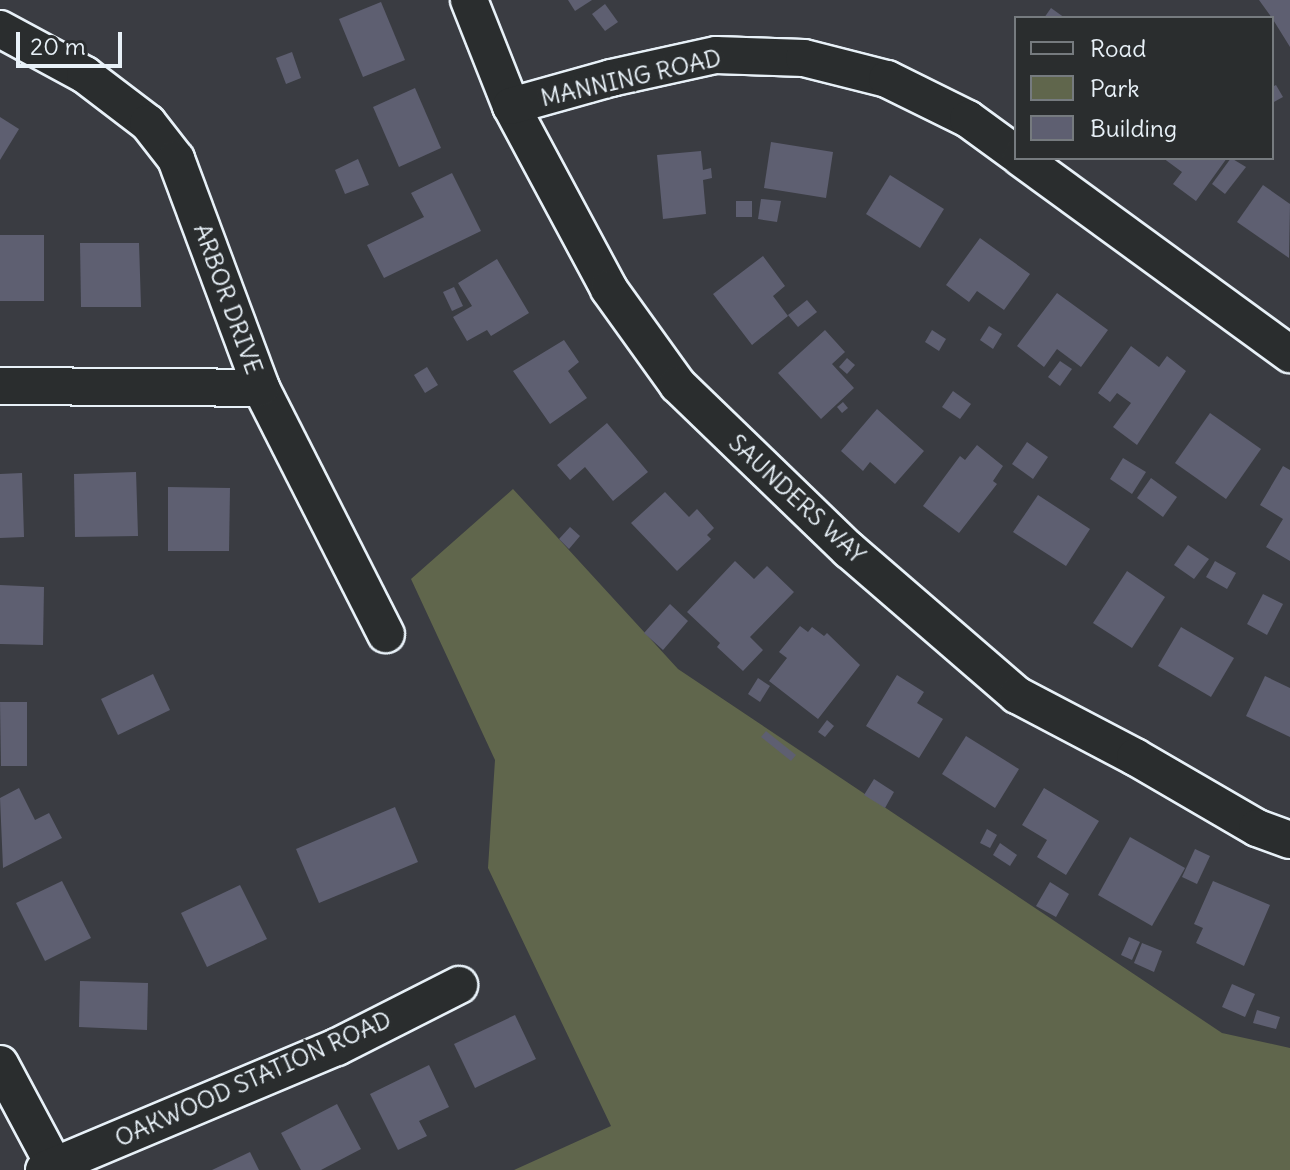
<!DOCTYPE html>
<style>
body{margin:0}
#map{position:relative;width:1290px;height:1170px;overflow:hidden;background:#3a3c42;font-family:Delius,sans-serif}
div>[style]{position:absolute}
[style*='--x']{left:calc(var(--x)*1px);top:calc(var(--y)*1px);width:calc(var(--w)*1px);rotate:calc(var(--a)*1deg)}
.green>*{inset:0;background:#60664c}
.building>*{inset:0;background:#5e5f71}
.roads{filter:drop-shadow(2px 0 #e8f1f8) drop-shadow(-2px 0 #e8f1f8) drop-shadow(0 2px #e8f1f8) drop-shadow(0 -2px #e8f1f8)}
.minor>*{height:36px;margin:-18px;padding:0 18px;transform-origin:18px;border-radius:18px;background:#2a2d2e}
span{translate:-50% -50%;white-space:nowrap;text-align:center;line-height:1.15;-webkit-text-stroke:7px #2a2d2e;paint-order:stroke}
.street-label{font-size:24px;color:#e8f1f8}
.legend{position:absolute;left:1014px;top:16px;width:260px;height:144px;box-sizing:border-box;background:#2a2d2e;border:2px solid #767b7f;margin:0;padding:10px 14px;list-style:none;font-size:24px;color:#e8f1f8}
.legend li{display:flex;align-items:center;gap:16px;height:40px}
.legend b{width:40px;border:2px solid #767b7f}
.scale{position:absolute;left:16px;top:32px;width:106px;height:36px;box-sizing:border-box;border:4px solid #e8f1f8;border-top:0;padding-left:10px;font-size:24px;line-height:28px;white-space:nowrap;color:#e8f1f8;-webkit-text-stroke:6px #2a2d2e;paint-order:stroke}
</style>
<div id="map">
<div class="green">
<i style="clip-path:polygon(513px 489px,678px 669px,1222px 1033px,1290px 1048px,1290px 1170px,514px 1170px,611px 1126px,488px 868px,495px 760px,411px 579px)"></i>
</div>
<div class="building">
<i style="clip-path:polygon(568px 0,592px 0,575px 11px)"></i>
<i style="clip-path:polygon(1259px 0,1290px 0,1290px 47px,1272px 18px)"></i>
<i style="clip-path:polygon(381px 2px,405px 60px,363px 77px,339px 19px)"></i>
<i style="clip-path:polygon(605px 4px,618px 22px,605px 31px,592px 14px)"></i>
<i style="clip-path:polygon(1051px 8px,1065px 18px,1044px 18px)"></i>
<i style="clip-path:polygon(292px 52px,301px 78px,286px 84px,276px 58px)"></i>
<i style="clip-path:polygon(1276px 85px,1283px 97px,1272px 103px,1272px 87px)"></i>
<i style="clip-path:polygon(415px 88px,441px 148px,399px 167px,373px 107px)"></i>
<i style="clip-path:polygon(0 117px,19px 129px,0 160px)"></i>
<i style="clip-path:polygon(771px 142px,833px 152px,826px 198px,764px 188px)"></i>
<i style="clip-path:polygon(701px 151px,703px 170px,711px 168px,712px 178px,703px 180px,706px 214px,663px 219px,657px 155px)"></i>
<i style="clip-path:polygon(1163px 158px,1227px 158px,1196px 201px,1173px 184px,1182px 172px)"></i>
<i style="clip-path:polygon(1231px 158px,1246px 167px,1225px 194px,1212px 184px)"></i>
<i style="clip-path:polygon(358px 159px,369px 185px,345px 194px,335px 170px)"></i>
<i style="clip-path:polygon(452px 173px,481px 231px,384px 278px,367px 245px,424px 217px,411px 193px)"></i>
<i style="clip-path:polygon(890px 175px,944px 209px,920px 248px,866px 214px)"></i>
<i style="clip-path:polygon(1263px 185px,1290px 204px,1289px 258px,1237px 222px)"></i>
<i style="clip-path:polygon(761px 199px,781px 201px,777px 222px,758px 219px)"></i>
<i style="clip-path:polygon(736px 201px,752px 201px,752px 217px,736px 217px)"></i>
<i style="clip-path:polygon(0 235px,44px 235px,44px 301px,0 301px)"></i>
<i style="clip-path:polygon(980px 238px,1030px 274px,1004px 310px,977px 291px,969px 302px,946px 285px)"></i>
<i style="clip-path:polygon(80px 243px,139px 243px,141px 307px,81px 307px)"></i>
<i style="clip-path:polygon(763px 256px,785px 286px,773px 296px,788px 316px,752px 345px,713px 294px)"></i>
<i style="clip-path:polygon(497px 259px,529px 313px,491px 336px,487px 330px,467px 341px,453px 317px,472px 306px,458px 283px)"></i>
<i style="clip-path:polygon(454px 287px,463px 306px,452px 311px,443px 292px)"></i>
<i style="clip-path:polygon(1057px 293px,1108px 330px,1081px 367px,1057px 349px,1044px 367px,1017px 346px)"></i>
<i style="clip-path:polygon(807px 300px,817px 312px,798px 327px,788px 315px)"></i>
<i style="clip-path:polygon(989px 326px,1002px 334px,993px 349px,980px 340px)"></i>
<i style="clip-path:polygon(825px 330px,845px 352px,832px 364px,854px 388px,821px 419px,778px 373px)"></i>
<i style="clip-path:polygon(932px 330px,946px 339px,939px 351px,925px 342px)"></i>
<i style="clip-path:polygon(564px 340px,579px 362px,568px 371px,587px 398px,550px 424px,513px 371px)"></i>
<i style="clip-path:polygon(1131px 346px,1159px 367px,1167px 356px,1186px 371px,1137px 445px,1113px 427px,1131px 403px,1117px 393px,1110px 402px,1098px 393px)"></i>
<i style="clip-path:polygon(847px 358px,855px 365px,847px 374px,839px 367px)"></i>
<i style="clip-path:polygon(1060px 361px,1072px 369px,1060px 386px,1048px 377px)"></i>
<i style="clip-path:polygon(427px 367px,438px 385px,425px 393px,414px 375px)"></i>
<i style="clip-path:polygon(953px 391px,971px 404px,960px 419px,942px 407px)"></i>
<i style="clip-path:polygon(843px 402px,848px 408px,842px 413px,837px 407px)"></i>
<i style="clip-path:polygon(877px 409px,924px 451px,895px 484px,870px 462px,863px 471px,841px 451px)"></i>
<i style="clip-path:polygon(1210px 413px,1261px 449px,1226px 499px,1175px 463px)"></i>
<i style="clip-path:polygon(607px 423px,648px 472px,613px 501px,585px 467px,570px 480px,557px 465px)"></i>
<i style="clip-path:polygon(1027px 442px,1048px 457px,1033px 479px,1012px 464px)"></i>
<i style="clip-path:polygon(977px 445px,1003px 466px,993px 481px,997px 484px,959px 533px,923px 506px,960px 456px,965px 460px)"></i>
<i style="clip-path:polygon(1123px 458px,1146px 472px,1132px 494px,1110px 479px)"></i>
<i style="clip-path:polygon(1283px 466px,1290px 470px,1290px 561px,1266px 547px,1283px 519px,1260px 505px)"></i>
<i style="clip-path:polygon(136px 472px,138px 536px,75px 537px,74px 474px)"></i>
<i style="clip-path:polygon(22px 473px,24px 537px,0 538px,0 474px)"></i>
<i style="clip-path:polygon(1151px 478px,1177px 497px,1163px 517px,1137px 498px)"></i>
<i style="clip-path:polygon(168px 487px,230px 488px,229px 551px,168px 551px)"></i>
<i style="clip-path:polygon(665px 492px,689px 517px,697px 509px,714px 528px,707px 535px,711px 539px,677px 571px,631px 523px)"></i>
<i style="clip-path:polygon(1038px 495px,1090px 529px,1066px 566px,1013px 532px)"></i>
<i style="clip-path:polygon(570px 527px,580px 536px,569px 549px,559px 539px)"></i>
<i style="clip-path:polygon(1188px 545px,1209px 559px,1194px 579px,1174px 565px)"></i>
<i style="clip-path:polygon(735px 561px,754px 579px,767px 566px,794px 592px,750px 637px,763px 650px,743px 671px,717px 647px,720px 643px,687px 612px)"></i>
<i style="clip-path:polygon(1215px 561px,1236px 573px,1227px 589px,1206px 577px)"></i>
<i style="clip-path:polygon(1127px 571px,1165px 597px,1132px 648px,1093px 623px)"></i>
<i style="clip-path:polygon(0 585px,44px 587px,43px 645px,0 644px)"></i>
<i style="clip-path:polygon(1263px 594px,1283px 604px,1267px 635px,1247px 624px)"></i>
<i style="clip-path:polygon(670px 604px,688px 621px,663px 650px,644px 633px)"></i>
<i style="clip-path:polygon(800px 626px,808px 632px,812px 627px,824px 636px,827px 633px,860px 665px,818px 719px,769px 681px,787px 658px,779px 652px)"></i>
<i style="clip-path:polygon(1181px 627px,1234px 658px,1211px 697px,1158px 666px)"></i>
<i style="clip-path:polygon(153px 674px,170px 710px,118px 735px,101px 699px)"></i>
<i style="clip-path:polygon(897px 675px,924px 692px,917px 703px,943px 719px,919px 758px,866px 726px)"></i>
<i style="clip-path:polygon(1265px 676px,1290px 688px,1290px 737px,1246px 716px)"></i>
<i style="clip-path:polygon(758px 678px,770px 686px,760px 702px,748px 694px)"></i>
<i style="clip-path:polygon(0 702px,27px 702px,27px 766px,1px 766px)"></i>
<i style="clip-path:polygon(827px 720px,834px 726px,825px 737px,818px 732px)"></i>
<i style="clip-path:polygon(766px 731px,796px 755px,791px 761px,761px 737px)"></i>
<i style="clip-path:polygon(966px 736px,1019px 769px,995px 808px,942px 774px)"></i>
<i style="clip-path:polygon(874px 779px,894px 792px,885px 808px,864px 795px)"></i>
<i style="clip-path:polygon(19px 788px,35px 820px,49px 813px,62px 838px,3px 868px,0 798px)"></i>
<i style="clip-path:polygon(1044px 788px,1099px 821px,1066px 875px,1037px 857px,1047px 840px,1022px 825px)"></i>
<i style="clip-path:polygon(395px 807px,418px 862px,319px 903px,296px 849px)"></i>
<i style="clip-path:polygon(987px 829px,997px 835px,990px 848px,980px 843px)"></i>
<i style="clip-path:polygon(1130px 837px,1185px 868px,1152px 926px,1098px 895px)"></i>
<i style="clip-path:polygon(1000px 843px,1017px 855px,1010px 866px,993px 855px)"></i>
<i style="clip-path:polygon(1195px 849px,1210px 856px,1197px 884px,1182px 877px)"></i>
<i style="clip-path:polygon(62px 881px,91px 938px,45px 961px,16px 903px)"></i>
<i style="clip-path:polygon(1213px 881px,1270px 905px,1244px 966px,1196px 943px,1203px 928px,1194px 924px)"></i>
<i style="clip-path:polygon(1050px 882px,1069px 894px,1056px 917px,1036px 906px)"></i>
<i style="clip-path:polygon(240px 885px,267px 939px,207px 967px,181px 913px)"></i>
<i style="clip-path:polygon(1129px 937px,1140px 942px,1132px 960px,1121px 955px)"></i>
<i style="clip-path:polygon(1142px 943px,1162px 951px,1154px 972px,1134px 963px)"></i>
<i style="clip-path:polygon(80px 981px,148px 983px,147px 1030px,79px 1027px)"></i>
<i style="clip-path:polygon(1232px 984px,1255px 994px,1245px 1017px,1222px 1007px)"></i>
<i style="clip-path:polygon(1257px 1010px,1280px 1017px,1276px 1029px,1253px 1023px)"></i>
<i style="clip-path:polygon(515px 1015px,536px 1059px,475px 1088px,454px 1044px)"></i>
<i style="clip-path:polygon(429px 1065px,449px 1107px,419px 1121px,427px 1136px,398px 1150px,370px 1094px)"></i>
<i style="clip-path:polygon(337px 1104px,361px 1149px,321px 1170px,301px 1170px,281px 1133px)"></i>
<i style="clip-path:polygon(250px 1152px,259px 1170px,212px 1170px)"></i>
</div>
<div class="roads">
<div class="minor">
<i style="--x:469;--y:0;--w:114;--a:68.4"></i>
<i style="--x:511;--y:106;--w:208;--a:61.8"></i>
<i style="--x:609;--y:289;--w:118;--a:54.3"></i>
<i style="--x:678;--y:385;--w:238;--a:44"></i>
<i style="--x:849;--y:550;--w:222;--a:40.8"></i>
<i style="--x:1017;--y:695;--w:133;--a:27.7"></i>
<i style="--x:1135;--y:757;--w:141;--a:30.2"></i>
<i style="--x:1257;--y:828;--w:35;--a:20"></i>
<i style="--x:0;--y:29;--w:97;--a:28.4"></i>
<i style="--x:85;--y:75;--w:79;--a:37.3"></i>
<i style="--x:148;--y:123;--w:46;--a:52.1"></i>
<i style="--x:176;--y:159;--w:244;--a:69.6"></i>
<i style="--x:261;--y:388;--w:276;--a:63.1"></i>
<i style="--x:511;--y:106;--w:104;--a:-15.6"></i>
<i style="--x:611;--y:78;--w:107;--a:-12.4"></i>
<i style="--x:716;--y:55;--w:88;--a:2"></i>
<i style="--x:804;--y:58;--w:86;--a:14.2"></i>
<i style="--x:887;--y:79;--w:90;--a:26.3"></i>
<i style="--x:968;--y:119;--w:59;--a:36.1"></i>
<i style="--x:1021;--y:158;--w:333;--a:36.1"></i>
<i style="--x:0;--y:386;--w:261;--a:0.4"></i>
<i style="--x:0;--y:1064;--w:115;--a:61.9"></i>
<i style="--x:44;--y:1170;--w:318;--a:-22.8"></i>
<i style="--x:337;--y:1047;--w:137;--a:-26.9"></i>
</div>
</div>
<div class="street-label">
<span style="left:631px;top:78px;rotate:-13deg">MANNING ROAD</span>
<span style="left:228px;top:299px;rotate:70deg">ARBOR DRIVE</span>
<span style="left:797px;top:499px;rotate:43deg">SAUNDERS WAY</span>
<span style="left:253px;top:1079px;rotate:-24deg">OAKWOOD STATION ROAD</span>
</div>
<ul class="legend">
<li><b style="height:10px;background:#2a2d2e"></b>Road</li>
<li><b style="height:22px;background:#60664c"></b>Park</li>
<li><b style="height:22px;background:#5e5f71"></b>Building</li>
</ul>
<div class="scale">20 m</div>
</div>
